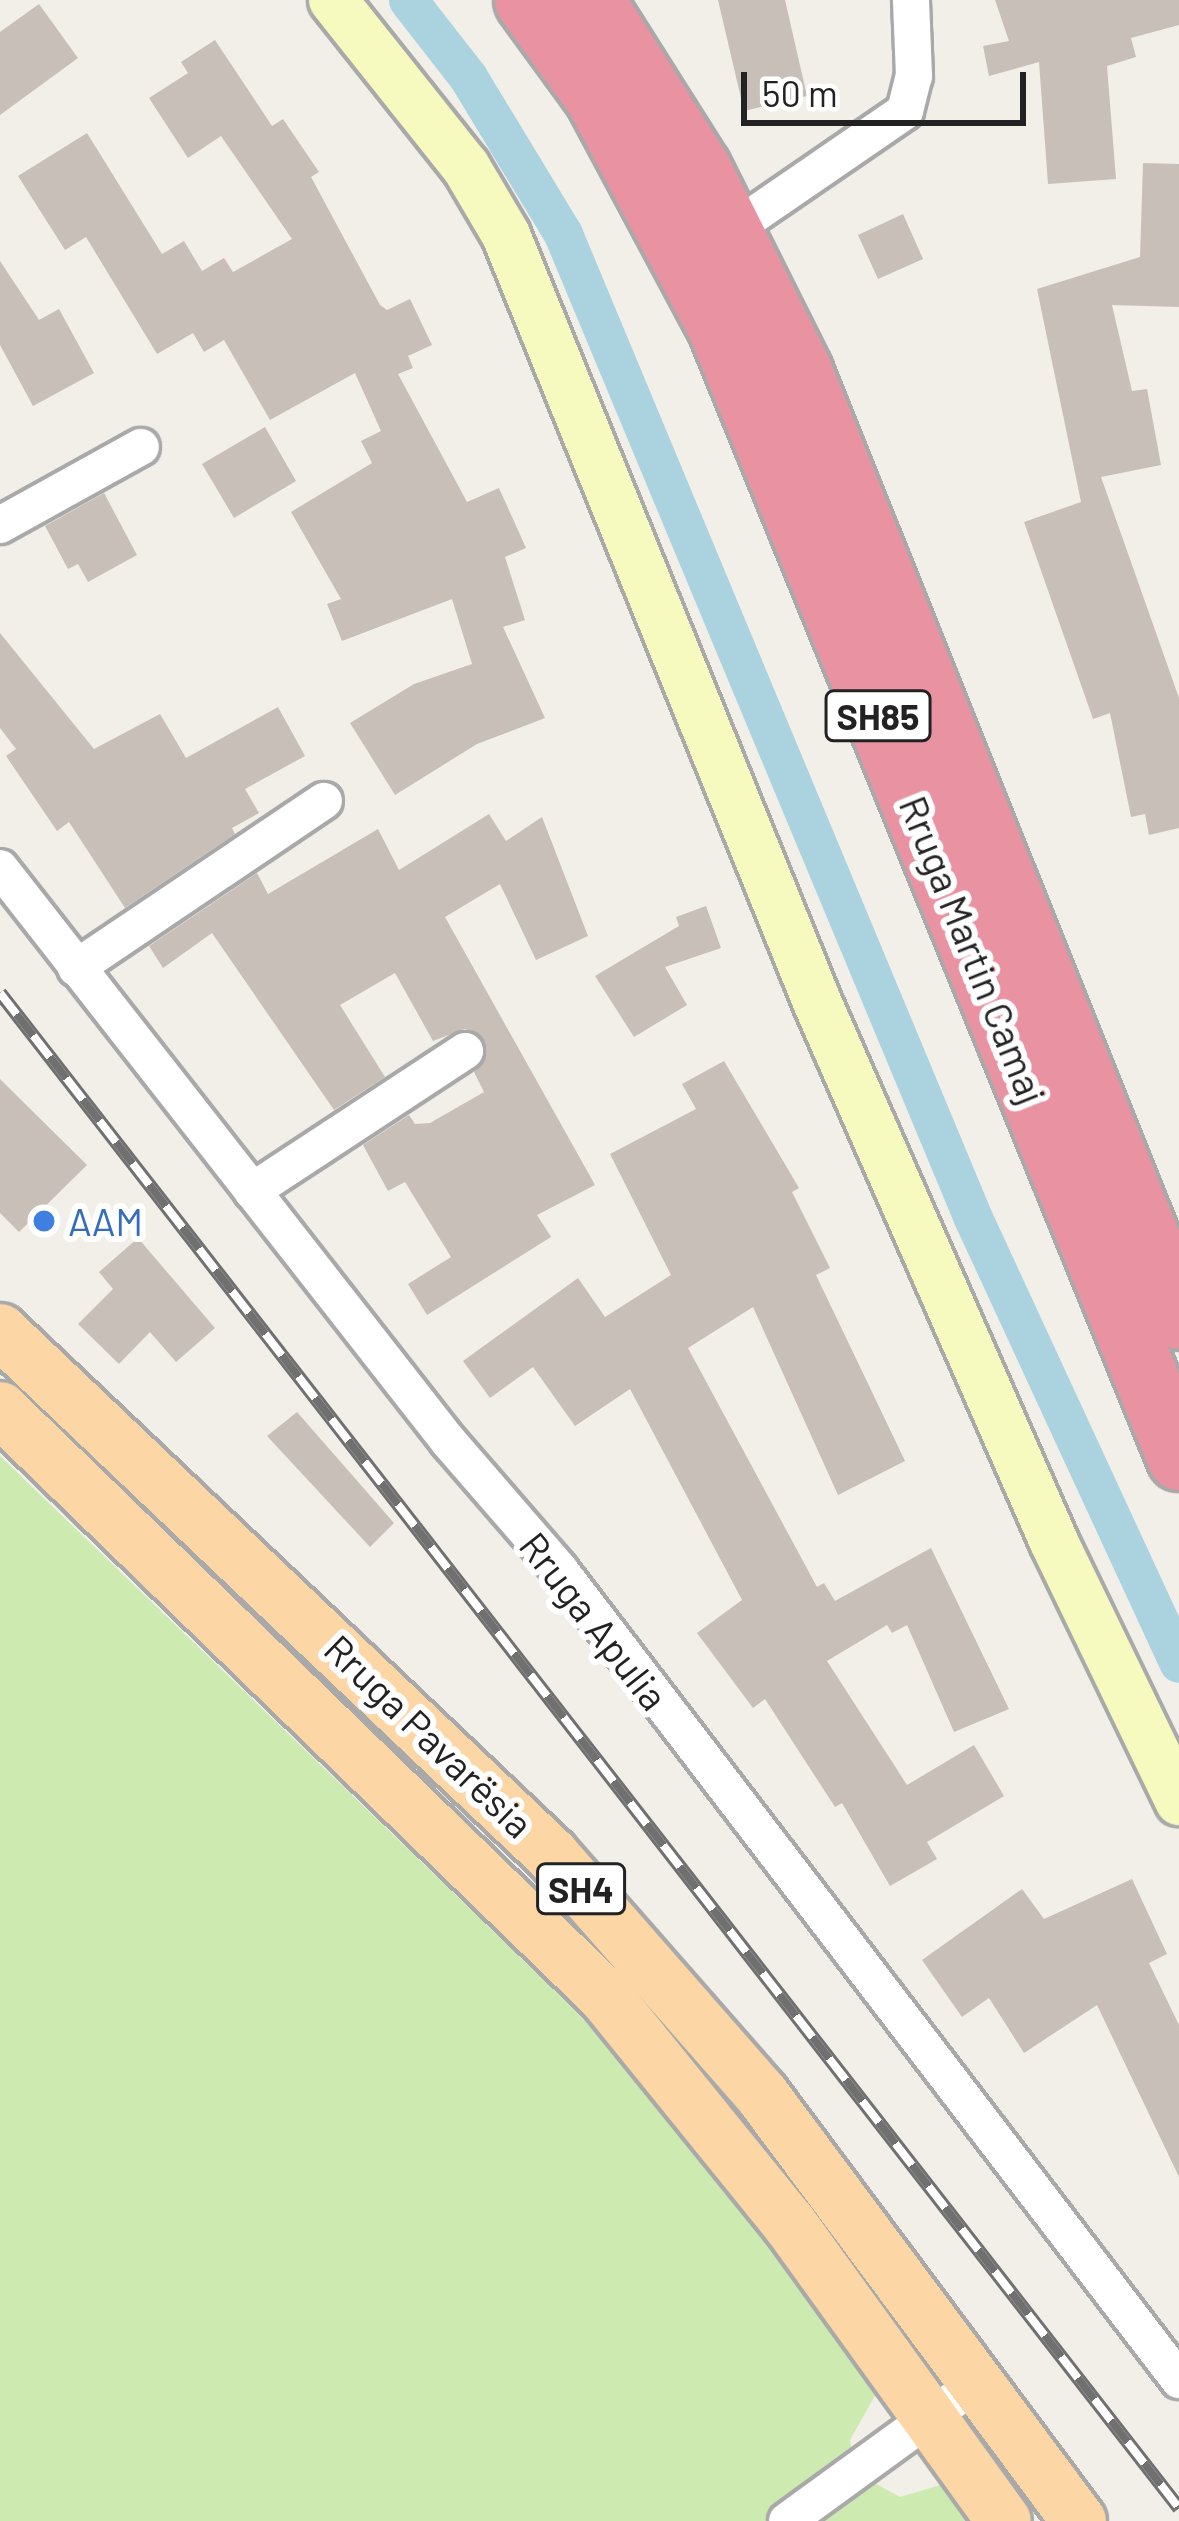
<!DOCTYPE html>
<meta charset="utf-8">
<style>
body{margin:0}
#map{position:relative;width:1179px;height:2521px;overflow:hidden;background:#f2efe9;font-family:Barlow,sans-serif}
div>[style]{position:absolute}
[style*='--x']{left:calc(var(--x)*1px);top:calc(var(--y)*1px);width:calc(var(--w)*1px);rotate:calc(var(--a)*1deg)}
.grass>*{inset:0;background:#cdebb0}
.canal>*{height:39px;margin:-19.5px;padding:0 19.5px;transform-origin:19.5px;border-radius:19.5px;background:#aad3df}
.building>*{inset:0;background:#c7bfb8}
.roads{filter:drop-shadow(3px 0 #a9a9a9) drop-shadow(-3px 0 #a9a9a9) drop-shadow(0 3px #a9a9a9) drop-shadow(0 -3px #a9a9a9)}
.street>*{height:36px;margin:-18px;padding:0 18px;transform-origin:18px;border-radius:18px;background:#fff}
.secondary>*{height:48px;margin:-24px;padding:0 24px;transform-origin:24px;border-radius:24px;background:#f7fabf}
.primary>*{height:54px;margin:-27px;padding:0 27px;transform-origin:27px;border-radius:27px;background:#fcd6a4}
.highway>*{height:63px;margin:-31.5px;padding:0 31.5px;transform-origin:31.5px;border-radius:31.5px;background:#e892a2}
.rail>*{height:14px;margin-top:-7px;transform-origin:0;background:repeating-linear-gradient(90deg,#fff 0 27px,#707070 0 54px);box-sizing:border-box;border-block:3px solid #707070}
.dots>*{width:33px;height:33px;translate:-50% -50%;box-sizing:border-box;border:6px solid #fff;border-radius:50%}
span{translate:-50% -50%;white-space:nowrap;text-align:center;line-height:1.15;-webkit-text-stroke:12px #fff;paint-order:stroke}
.shield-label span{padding:3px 9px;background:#fff;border:3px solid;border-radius:9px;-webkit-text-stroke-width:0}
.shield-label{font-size:36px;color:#222;font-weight:700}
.street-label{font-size:39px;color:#222}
.shop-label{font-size:39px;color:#366cbe}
.left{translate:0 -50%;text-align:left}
.scale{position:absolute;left:741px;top:72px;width:285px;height:54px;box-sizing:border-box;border:6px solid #222;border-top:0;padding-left:15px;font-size:36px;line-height:42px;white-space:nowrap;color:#222;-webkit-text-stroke:9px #fff;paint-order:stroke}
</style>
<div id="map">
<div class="grass">
<i style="clip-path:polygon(0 1456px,573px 2008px,682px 2129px,881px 2385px,850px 2440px,856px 2473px,900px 2497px,954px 2481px,983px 2521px,0 2521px)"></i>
</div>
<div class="canal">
<i style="--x:408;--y:0;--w:98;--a:52.1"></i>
<i style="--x:468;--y:77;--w:184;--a:58.8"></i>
<i style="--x:563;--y:234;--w:1066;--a:67.38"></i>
<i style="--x:973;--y:1218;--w:490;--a:65.2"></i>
</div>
<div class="building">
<i style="clip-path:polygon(718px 0,785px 0,807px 96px,744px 111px)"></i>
<i style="clip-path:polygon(995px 0,1179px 0,1179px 25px,1131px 38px,1136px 57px,1107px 66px,1116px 179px,1048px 184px,1039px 62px,989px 76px,983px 46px,1009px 41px)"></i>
<i style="clip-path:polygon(39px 4px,78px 58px,0 115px,0 32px)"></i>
<i style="clip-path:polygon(215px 40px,272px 126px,283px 119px,319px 172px,311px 177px,380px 305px,387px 310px,410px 299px,432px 345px,408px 356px,413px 368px,398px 374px,467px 502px,499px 488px,526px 548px,505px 557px,525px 620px,503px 627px,545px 718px,477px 744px,395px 795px,350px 723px,414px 684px,472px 664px,452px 599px,342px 641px,327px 604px,341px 599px,291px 512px,372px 463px,361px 441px,381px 431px,355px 373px,270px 420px,224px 340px,204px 352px,193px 333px,157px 354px,86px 237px,65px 250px,18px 176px,87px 133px,162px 254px,184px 241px,202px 271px,224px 258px,233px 272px,292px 239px,221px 136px,188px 158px,149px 98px,188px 73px,181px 62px)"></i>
<i style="clip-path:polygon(1143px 163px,1179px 164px,1179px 307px,1112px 305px,1132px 391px,1147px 389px,1161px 465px,1101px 477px,1179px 698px,1179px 828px,1149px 835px,1145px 814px,1131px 817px,1110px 713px,1093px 719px,1024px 522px,1081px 502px,1037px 289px,1140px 257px)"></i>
<i style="clip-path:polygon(903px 214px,923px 259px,878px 279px,858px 235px)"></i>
<i style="clip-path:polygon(0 261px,39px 320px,59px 309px,94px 373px,33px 406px,0 345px)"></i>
<i style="clip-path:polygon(265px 427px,296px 481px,234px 518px,202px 464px)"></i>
<i style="clip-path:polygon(104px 493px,137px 555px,88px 582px,78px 564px,68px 569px,45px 526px)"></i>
<i style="clip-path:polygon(0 633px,94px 749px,160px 714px,186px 758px,278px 707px,305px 756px,245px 789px,259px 813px,232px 828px,235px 834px,125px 908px,69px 822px,57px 831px,6px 756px,16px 749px,0 728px)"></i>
<i style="clip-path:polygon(489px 814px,506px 841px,542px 817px,588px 936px,536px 960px,500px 884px,445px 917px,595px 1185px,537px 1215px,551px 1237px,427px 1315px,408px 1284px,451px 1257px,405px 1182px,388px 1191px,363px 1145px,409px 1115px,415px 1124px,430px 1123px,484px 1092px,474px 1072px,485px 1060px,483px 1038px,465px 1029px,433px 1041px,395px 973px,340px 1005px,385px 1077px,334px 1110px,212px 933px,163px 968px,149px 946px,257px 873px,268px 894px,378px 829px,399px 870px)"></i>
<i style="clip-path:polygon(706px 906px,721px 948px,665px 967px,687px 1005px,634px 1037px,595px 976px,679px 926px,676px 917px)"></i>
<i style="clip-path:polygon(724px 1061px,799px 1188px,792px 1192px,830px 1268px,816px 1275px,905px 1461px,838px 1495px,753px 1307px,688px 1348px,817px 1587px,824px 1583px,835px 1601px,931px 1548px,1009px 1709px,954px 1732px,907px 1625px,892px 1633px,887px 1625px,827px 1661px,907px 1785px,974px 1745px,1004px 1796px,927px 1842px,937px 1859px,890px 1886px,842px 1803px,835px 1807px,765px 1699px,753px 1708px,697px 1633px,742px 1600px,630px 1389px,575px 1426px,533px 1367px,490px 1398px,463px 1361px,578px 1278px,605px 1317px,671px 1275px,610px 1154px,696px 1109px,682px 1084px)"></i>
<i style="clip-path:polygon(0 1079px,87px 1165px,19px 1232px,0 1213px)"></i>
<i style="clip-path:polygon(138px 1238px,215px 1328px,176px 1362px,150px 1332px,119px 1364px,78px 1324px,113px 1289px,99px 1272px)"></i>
<i style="clip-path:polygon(297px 1412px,394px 1523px,370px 1547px,267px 1436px)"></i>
<i style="clip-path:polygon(1132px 1879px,1167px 1954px,1149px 1963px,1179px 2025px,1179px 2177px,1097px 2005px,1024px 2053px,989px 1998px,962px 2017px,922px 1960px,1022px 1889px,1044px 1919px)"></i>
</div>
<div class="roads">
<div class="street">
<i style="--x:732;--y:230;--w:210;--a:-34.5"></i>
<i style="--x:905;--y:111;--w:36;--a:-76"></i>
<i style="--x:914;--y:76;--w:76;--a:-92.3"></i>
<i style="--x:0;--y:525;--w:161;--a:-29"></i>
<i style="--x:0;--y:868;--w:729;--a:51.97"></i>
<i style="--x:449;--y:1442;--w:168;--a:49.1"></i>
<i style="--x:559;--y:1569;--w:1021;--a:52.6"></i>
<i style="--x:76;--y:968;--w:299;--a:-34"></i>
<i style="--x:252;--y:1191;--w:255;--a:-33.3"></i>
<i style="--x:787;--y:2521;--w:240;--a:-36"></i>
</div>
<div class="secondary">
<i style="--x:333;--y:0;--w:213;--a:51.5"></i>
<i style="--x:466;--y:167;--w:79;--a:59.5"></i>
<i style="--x:506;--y:235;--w:830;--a:67.92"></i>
<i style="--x:818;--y:1004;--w:587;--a:66.31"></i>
<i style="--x:1054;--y:1542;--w:288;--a:64.2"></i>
</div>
<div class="primary">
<i style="--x:0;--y:1331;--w:760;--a:43.51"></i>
<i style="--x:551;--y:1854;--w:320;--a:48.8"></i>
<i style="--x:762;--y:2095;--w:531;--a:53.35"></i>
<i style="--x:0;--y:1409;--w:843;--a:44.13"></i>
<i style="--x:605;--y:1996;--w:292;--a:51"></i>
<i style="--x:789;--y:2223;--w:367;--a:54.2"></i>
</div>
<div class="highway">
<i style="--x:526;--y:0;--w:119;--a:53.9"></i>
<i style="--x:596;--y:96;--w:261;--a:61.9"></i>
<i style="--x:719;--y:326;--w:1222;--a:67.89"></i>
<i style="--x:592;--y:0;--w:200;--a:57.7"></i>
<i style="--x:699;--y:169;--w:226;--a:63.4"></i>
<i style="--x:800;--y:371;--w:1019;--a:68.17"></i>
</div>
</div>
<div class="rail">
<i style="--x:0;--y:993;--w:1920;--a:52.11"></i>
</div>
<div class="dots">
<i style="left:44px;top:1221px;background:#3f7fe0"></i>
</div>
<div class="shield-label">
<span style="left:878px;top:716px">SH85</span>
<span style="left:581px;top:1889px">SH4</span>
</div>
<div class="street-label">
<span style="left:973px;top:950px;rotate:68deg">Rruga Martin Camaj</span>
<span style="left:594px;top:1621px;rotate:52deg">Rruga Apulia</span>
<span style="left:429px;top:1736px;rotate:44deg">Rruga Pavarësia</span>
</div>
<div class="shop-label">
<span class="left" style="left:68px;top:1221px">AAM</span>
</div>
<div class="scale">50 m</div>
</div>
